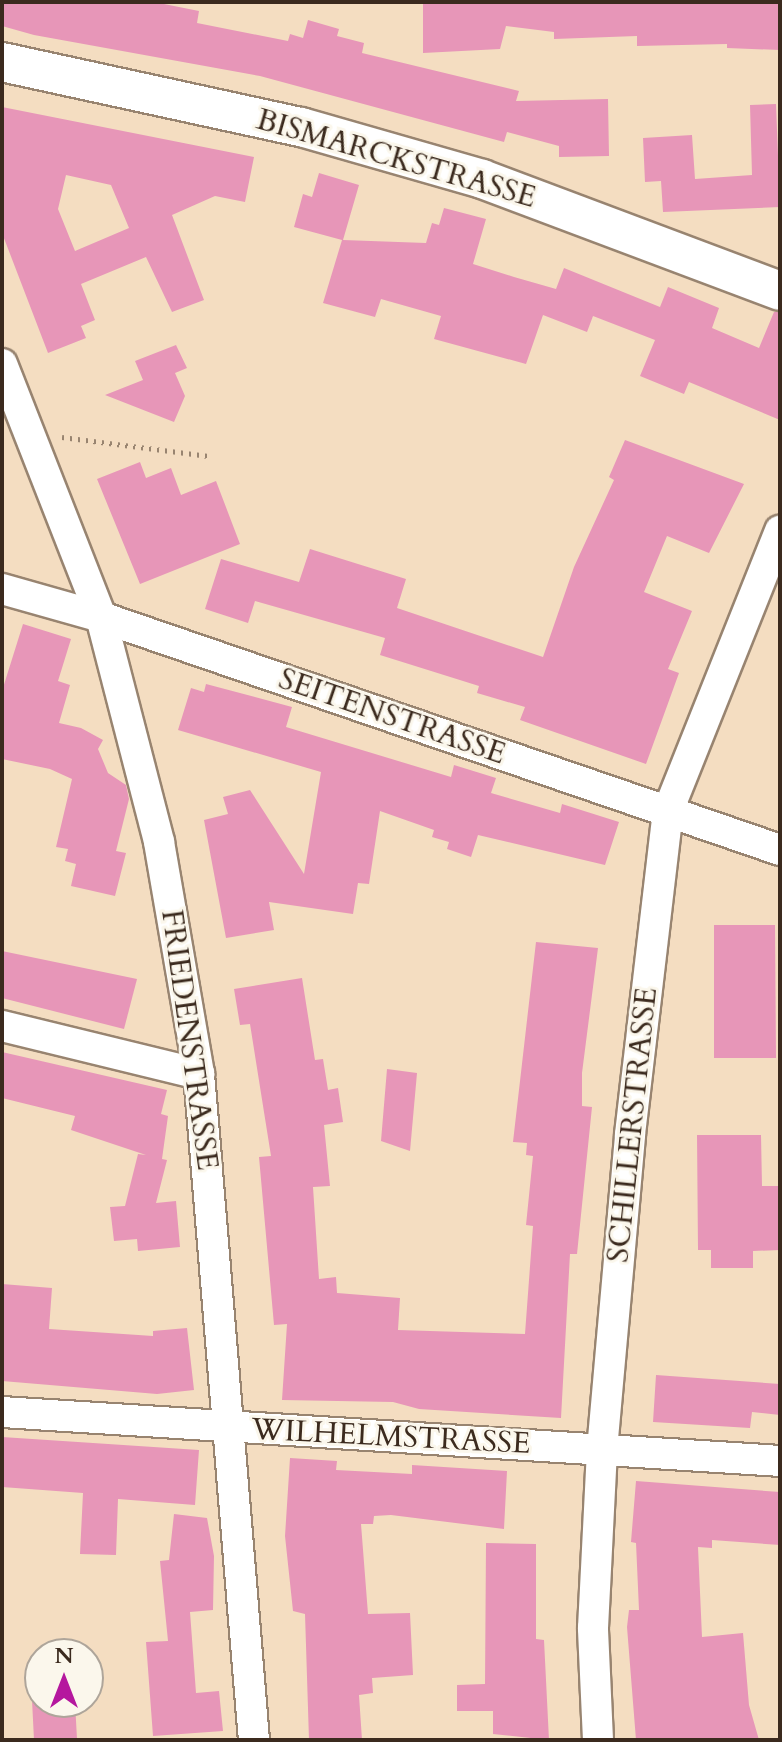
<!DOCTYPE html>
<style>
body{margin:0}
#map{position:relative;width:782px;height:1742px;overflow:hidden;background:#f4ddc1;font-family:Cardo,serif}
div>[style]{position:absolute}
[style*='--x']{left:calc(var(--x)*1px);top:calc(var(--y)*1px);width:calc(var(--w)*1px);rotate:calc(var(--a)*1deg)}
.building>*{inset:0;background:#e796b8}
.path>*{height:5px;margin-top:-2.5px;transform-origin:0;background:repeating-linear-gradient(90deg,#988470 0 2px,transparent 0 8px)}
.roads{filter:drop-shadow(2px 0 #988470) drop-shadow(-2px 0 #988470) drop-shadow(0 2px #988470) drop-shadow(0 -2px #988470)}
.minor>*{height:30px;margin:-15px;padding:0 15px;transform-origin:15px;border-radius:15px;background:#fff}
.tertiary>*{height:38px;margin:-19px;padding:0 19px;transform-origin:19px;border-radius:19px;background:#fff}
span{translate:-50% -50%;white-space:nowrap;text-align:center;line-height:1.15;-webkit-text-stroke:6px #fbf7ec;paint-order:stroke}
.street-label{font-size:30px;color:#3b2a1e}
.frame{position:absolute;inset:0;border:4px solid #3b2a1e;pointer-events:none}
.north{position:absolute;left:24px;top:1638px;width:80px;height:80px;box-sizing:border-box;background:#fbf7ec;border:2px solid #aea59a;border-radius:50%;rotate:0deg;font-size:22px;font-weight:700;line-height:32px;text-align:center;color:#3b2a1e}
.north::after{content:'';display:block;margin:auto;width:28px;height:36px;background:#b5179e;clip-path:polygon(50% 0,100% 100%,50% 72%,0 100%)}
</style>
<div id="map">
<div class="building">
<i style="clip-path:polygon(2px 2px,154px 2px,199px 11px,197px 23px,288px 41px,290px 34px,303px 38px,308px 20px,339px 29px,337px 36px,364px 43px,362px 53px,519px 91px,516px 101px,608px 99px,609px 156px,559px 157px,559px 146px,507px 132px,504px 142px,260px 76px,34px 35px,2px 26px)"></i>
<i style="clip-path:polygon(780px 2px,780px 50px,727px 48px,727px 44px,637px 46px,637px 36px,554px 39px,554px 32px,506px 26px,500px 49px,423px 53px,423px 3px)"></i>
<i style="clip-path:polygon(776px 104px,780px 207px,663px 212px,661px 181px,645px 182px,643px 138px,692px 135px,695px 179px,752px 175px,750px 105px)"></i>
<i style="clip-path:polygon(evenodd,2px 107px,254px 157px,245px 202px,215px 196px,172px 215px,204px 300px,172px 312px,146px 257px,81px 284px,95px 320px,81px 326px,86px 338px,48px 353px,2px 233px,2px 107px,66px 175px,111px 185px,129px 228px,75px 251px,58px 209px,66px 175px)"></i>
<i style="clip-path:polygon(319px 173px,359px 185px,343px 240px,426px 243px,432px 223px,439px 225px,444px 208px,486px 219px,473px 264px,514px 277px,556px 289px,564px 268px,660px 307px,668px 287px,719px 308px,712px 328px,759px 348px,774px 312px,780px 312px,780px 420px,689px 382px,684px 394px,640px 376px,655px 340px,593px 316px,587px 332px,543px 315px,526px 364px,434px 339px,441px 316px,381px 299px,375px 317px,323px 303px,342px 240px,294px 227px,303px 194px,312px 197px)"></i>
<i style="clip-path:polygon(176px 345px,187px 368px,175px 373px,185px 396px,174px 422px,105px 395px,143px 380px,135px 361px)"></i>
<i style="clip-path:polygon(625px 440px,744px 484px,709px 553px,667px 536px,644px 592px,692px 611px,668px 669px,679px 673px,646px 764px,520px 720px,525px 707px,477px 693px,479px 686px,380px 655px,385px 638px,255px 601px,248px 623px,205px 609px,221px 559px,299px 582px,310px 549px,406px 579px,397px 608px,543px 657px,574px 567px,614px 480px,609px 477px)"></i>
<i style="clip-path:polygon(140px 462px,146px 478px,171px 468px,181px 495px,216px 481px,240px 544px,140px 584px,97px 479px)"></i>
<i style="clip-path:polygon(23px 624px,71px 639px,58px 681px,70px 685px,59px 723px,81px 728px,103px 740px,98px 749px,108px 773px,126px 785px,129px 799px,116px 851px,126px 853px,115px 896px,71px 886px,76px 864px,65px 861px,68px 849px,56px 847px,72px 779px,50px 769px,2px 759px,2px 691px)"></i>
<i style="clip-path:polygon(206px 684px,292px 707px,286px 727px,451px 777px,454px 765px,496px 778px,491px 793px,560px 813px,562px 804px,619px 822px,605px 865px,478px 835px,471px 857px,447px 849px,449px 842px,432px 837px,434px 830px,380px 811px,369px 884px,358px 883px,353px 914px,269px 902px,274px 930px,226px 938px,204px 820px,228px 814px,223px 797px,250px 790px,304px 874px,321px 772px,178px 730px,191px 688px,204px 692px)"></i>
<i style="clip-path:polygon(714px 925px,775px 925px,776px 1058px,714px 1058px)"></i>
<i style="clip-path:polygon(536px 942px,598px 948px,582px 1073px,582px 1106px,592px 1107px,577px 1254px,570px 1254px,561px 1418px,419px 1409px,393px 1402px,282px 1400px,287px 1324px,274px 1325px,259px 1157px,271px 1156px,250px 1024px,240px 1025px,234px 989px,302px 978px,315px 1060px,323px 1059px,328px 1090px,338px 1088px,343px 1122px,324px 1125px,330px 1186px,313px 1187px,319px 1279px,336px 1277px,337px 1293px,400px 1298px,398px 1330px,525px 1334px,533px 1226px,526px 1225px,533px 1156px,526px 1155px,527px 1143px,513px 1142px)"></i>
<i style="clip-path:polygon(2px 951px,137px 979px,124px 1029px,2px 998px)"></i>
<i style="clip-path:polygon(2px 1052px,167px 1090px,161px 1114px,168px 1116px,162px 1159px,167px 1160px,156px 1203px,176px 1201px,180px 1247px,138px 1251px,137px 1239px,114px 1241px,110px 1207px,125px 1206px,138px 1154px,146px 1155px,71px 1130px,75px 1116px,2px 1098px)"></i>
<i style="clip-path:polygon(387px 1069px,417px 1073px,410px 1151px,381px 1141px)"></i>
<i style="clip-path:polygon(697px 1135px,761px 1135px,762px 1186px,780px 1186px,780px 1250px,753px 1251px,753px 1268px,711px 1268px,711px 1250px,698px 1250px)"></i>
<i style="clip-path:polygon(2px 1284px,52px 1288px,49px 1329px,153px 1336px,153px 1331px,187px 1328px,194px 1390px,157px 1394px,2px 1381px)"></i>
<i style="clip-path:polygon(656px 1375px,780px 1384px,780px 1415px,752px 1412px,750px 1428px,653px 1422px)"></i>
<i style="clip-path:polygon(2px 1437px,199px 1450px,195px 1505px,118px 1499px,116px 1555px,80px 1554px,83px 1493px,2px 1487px)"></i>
<i style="clip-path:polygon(290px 1458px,337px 1461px,336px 1470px,412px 1474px,412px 1465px,507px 1471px,504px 1529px,391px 1515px,374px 1516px,373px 1524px,361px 1524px,368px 1614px,410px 1613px,413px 1675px,372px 1678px,373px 1693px,359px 1695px,362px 1740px,309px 1740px,305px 1614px,293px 1611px,285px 1536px)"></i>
<i style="clip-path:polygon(636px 1481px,780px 1492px,780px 1545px,712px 1540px,712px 1548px,698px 1547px,702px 1637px,743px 1633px,749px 1705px,759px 1740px,636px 1740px,627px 1627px,629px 1610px,639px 1610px,636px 1543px,631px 1542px)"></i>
<i style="clip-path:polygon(174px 1514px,207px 1518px,214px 1556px,213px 1610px,190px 1612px,196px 1693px,219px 1691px,223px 1731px,153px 1736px,146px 1642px,168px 1641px,160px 1561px,169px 1560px)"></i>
<i style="clip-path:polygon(486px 1543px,536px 1544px,536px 1639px,544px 1640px,549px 1740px,493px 1734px,493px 1711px,457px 1711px,457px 1685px,485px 1684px)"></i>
<i style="clip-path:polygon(31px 1680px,40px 1680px,40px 1702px,75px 1702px,77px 1739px,34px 1740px)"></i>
</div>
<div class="path">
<i style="--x:62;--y:437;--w:148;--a:7.4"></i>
</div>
<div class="roads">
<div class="minor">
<i style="--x:2;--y:364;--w:272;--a:68.6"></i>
<i style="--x:101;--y:617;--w:232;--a:75.5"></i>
<i style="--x:159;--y:842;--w:235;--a:80.2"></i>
<i style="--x:199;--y:1074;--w:668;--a:85.28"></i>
<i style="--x:2;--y:589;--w:103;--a:15.8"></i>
<i style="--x:101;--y:617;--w:718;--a:18.94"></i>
<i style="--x:2;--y:1026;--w:203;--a:13.7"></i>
<i style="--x:2;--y:1412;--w:780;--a:3.6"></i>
<i style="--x:598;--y:1740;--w:112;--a:-92.6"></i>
<i style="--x:593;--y:1628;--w:178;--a:-87.1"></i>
<i style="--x:602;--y:1450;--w:317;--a:-84.9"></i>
<i style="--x:630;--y:1134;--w:325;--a:-83.3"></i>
<i style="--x:668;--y:811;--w:302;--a:-68.2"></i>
</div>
<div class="tertiary">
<i style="--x:2;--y:62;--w:306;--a:12.3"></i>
<i style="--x:301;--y:127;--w:188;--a:16"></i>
<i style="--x:482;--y:179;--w:318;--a:20.6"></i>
</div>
</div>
<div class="street-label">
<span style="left:396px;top:159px;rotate:16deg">BISMARCKSTRASSE</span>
<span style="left:392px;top:717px;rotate:19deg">SEITENSTRASSE</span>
<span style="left:189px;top:1040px;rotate:82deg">FRIEDENSTRASSE</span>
<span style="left:633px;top:1125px;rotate:-84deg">SCHILLERSTRASSE</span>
<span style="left:391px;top:1437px;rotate:3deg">WILHELMSTRASSE</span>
</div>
<div class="frame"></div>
<div class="north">N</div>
</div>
